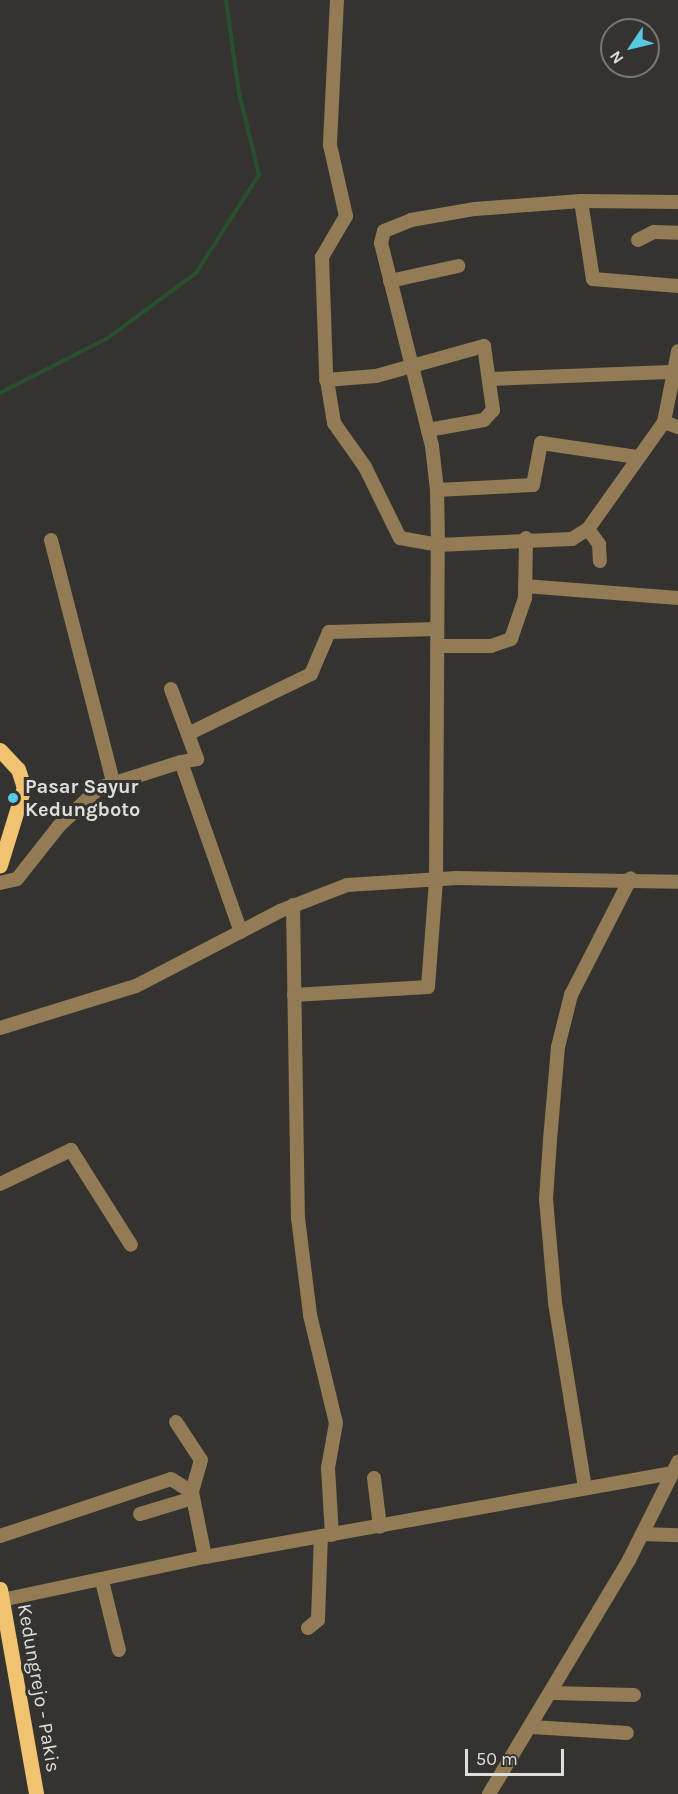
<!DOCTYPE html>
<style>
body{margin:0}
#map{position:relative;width:678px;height:1794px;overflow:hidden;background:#343330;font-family:Karla,sans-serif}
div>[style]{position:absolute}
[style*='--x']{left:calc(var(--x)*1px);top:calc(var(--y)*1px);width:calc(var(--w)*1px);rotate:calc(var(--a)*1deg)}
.stream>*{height:4px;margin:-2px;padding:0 2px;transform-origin:2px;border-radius:2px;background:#27512e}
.minor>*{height:14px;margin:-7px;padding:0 7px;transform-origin:7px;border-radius:7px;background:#927b55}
.major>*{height:15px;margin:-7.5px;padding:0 7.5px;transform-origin:7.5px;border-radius:7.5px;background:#f1c270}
.dots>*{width:16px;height:16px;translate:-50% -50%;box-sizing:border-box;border:3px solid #343330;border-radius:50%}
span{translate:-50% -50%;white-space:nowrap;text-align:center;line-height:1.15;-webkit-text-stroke:6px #343330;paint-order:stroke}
.poi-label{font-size:20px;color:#dededc;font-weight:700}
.left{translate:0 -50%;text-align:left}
.street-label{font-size:20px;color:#dededc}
.north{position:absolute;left:600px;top:18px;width:60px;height:60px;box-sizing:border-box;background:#343330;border:2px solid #787775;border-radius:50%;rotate:235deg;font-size:16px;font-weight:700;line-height:24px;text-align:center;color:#dededc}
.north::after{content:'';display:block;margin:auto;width:21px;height:27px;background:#57c9e3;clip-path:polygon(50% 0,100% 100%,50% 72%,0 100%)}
.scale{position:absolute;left:465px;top:1749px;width:99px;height:27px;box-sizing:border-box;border:3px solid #dededc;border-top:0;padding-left:8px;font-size:18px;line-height:21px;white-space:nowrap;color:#dededc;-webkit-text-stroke:4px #343330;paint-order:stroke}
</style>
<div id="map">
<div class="stream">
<i style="--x:0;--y:393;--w:121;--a:-27"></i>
<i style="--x:108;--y:338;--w:109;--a:-36.5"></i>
<i style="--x:196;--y:273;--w:117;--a:-57.3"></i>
<i style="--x:259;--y:175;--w:84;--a:-103.7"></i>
<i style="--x:239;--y:93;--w:94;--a:-98"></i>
</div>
<div class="minor">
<i style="--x:337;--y:0;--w:145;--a:92.8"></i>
<i style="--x:330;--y:145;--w:73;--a:77.3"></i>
<i style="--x:346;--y:216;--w:48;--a:120.3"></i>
<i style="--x:322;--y:257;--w:117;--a:88"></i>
<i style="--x:326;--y:374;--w:50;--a:80.7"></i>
<i style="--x:334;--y:423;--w:54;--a:54.8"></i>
<i style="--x:365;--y:467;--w:79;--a:63.8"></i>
<i style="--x:400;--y:538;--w:39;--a:10"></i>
<i style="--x:438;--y:545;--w:55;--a:-91"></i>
<i style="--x:437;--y:490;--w:44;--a:-96.5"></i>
<i style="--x:432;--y:446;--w:209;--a:-104.1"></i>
<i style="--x:381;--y:243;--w:12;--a:-76"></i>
<i style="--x:384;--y:231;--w:29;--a:-22"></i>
<i style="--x:411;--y:220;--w:65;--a:-9.8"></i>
<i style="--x:475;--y:209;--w:106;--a:-4.3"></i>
<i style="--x:581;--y:201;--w:97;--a:0.6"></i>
<i style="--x:581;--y:201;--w:79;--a:81.3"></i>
<i style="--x:593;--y:279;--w:85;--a:4.7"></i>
<i style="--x:638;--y:240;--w:18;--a:-27"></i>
<i style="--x:654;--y:232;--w:24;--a:2"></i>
<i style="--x:390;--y:281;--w:70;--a:-12.4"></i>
<i style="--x:490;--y:379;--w:186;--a:-2.2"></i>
<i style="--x:326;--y:380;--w:50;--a:-4.6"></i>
<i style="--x:376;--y:376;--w:112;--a:-15.5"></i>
<i style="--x:484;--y:346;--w:65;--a:82"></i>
<i style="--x:493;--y:410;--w:13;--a:132"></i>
<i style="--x:484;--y:420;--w:57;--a:169.9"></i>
<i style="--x:664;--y:422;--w:15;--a:20"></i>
<i style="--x:437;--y:490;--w:96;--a:-3"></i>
<i style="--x:533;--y:485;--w:43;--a:-79.2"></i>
<i style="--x:541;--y:443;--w:97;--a:8.3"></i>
<i style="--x:588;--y:529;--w:19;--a:54"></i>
<i style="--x:599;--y:544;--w:17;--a:87"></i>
<i style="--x:51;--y:540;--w:249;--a:75.6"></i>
<i style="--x:525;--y:586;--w:153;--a:4.5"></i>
<i style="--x:438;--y:646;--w:53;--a:0"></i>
<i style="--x:491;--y:646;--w:21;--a:-19"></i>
<i style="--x:511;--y:639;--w:43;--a:-71.1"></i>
<i style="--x:525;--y:598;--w:60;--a:-89"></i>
<i style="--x:171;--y:689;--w:75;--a:69.6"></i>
<i style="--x:197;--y:759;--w:16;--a:169"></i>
<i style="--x:188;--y:734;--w:137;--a:-26"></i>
<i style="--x:311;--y:674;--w:46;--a:-66.8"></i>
<i style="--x:329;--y:632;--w:108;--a:-1.6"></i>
<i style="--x:0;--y:883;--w:17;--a:-13"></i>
<i style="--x:17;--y:879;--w:68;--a:-51.6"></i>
<i style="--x:59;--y:826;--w:55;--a:-43.5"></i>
<i style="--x:99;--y:788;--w:86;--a:-17.6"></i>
<i style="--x:181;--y:762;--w:180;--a:70.6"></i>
<i style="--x:293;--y:905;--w:313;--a:89.1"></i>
<i style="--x:298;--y:1218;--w:98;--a:82.9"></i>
<i style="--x:310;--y:1315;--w:111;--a:76.5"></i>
<i style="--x:336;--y:1423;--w:46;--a:100.1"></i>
<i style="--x:328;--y:1468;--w:67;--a:86.6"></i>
<i style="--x:294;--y:995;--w:134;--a:-3.4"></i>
<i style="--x:428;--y:987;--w:107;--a:-85.7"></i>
<i style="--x:436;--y:880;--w:335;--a:-89.7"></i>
<i style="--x:438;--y:545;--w:134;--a:-2.6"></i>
<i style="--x:572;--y:539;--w:19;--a:-32"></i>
<i style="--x:588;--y:529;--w:131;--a:-54.6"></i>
<i style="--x:664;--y:422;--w:72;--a:-78.8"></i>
<i style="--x:0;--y:1028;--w:142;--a:-17.2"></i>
<i style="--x:136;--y:986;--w:162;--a:-27.5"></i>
<i style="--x:280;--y:911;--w:72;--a:-21.2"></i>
<i style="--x:347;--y:885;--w:110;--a:-3.6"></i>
<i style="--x:457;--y:878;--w:221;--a:1"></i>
<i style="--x:0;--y:1184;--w:79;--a:-25.6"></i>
<i style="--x:71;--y:1150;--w:112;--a:57.7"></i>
<i style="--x:176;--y:1422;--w:45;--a:56.7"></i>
<i style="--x:201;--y:1460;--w:33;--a:106"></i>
<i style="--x:374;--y:1478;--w:49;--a:83"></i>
<i style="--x:585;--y:1488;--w:188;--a:-99.2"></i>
<i style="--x:555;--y:1302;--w:103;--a:-95"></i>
<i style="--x:546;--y:1199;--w:59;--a:-86.1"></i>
<i style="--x:550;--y:1140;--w:93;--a:-85.1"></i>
<i style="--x:558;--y:1047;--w:54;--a:-76"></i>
<i style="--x:571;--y:995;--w:131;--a:-62.9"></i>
<i style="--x:140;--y:1514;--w:55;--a:-16.8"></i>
<i style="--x:642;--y:1534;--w:36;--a:2"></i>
<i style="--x:0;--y:1536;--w:180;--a:-18.4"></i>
<i style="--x:171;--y:1479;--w:25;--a:32"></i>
<i style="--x:192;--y:1492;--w:66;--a:78.7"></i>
<i style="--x:102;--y:1581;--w:71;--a:76.2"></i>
<i style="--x:2;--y:1600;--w:208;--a:-12"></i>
<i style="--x:205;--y:1557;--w:474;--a:-10.2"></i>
<i style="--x:308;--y:1628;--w:13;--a:-39"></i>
<i style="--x:318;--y:1620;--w:84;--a:-88"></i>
<i style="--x:551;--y:1693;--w:83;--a:1.4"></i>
<i style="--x:532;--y:1727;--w:95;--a:3.6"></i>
<i style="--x:489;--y:1794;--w:273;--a:-59.1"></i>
<i style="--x:629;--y:1560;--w:110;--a:-63.4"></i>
</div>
<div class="major">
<i style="--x:0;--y:750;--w:26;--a:47"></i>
<i style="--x:18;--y:769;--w:19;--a:72"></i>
<i style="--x:24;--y:787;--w:82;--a:107.1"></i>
<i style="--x:0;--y:1589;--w:208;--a:80"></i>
</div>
<div class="dots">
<i style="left:13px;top:798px;background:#57c9e3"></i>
</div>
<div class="poi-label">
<span class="left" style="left:25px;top:798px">Pasar Sayur<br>Kedungboto</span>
</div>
<div class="street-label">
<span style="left:39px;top:1688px;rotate:80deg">Kedungrejo - Pakis</span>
</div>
<div class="north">N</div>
<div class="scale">50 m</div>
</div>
